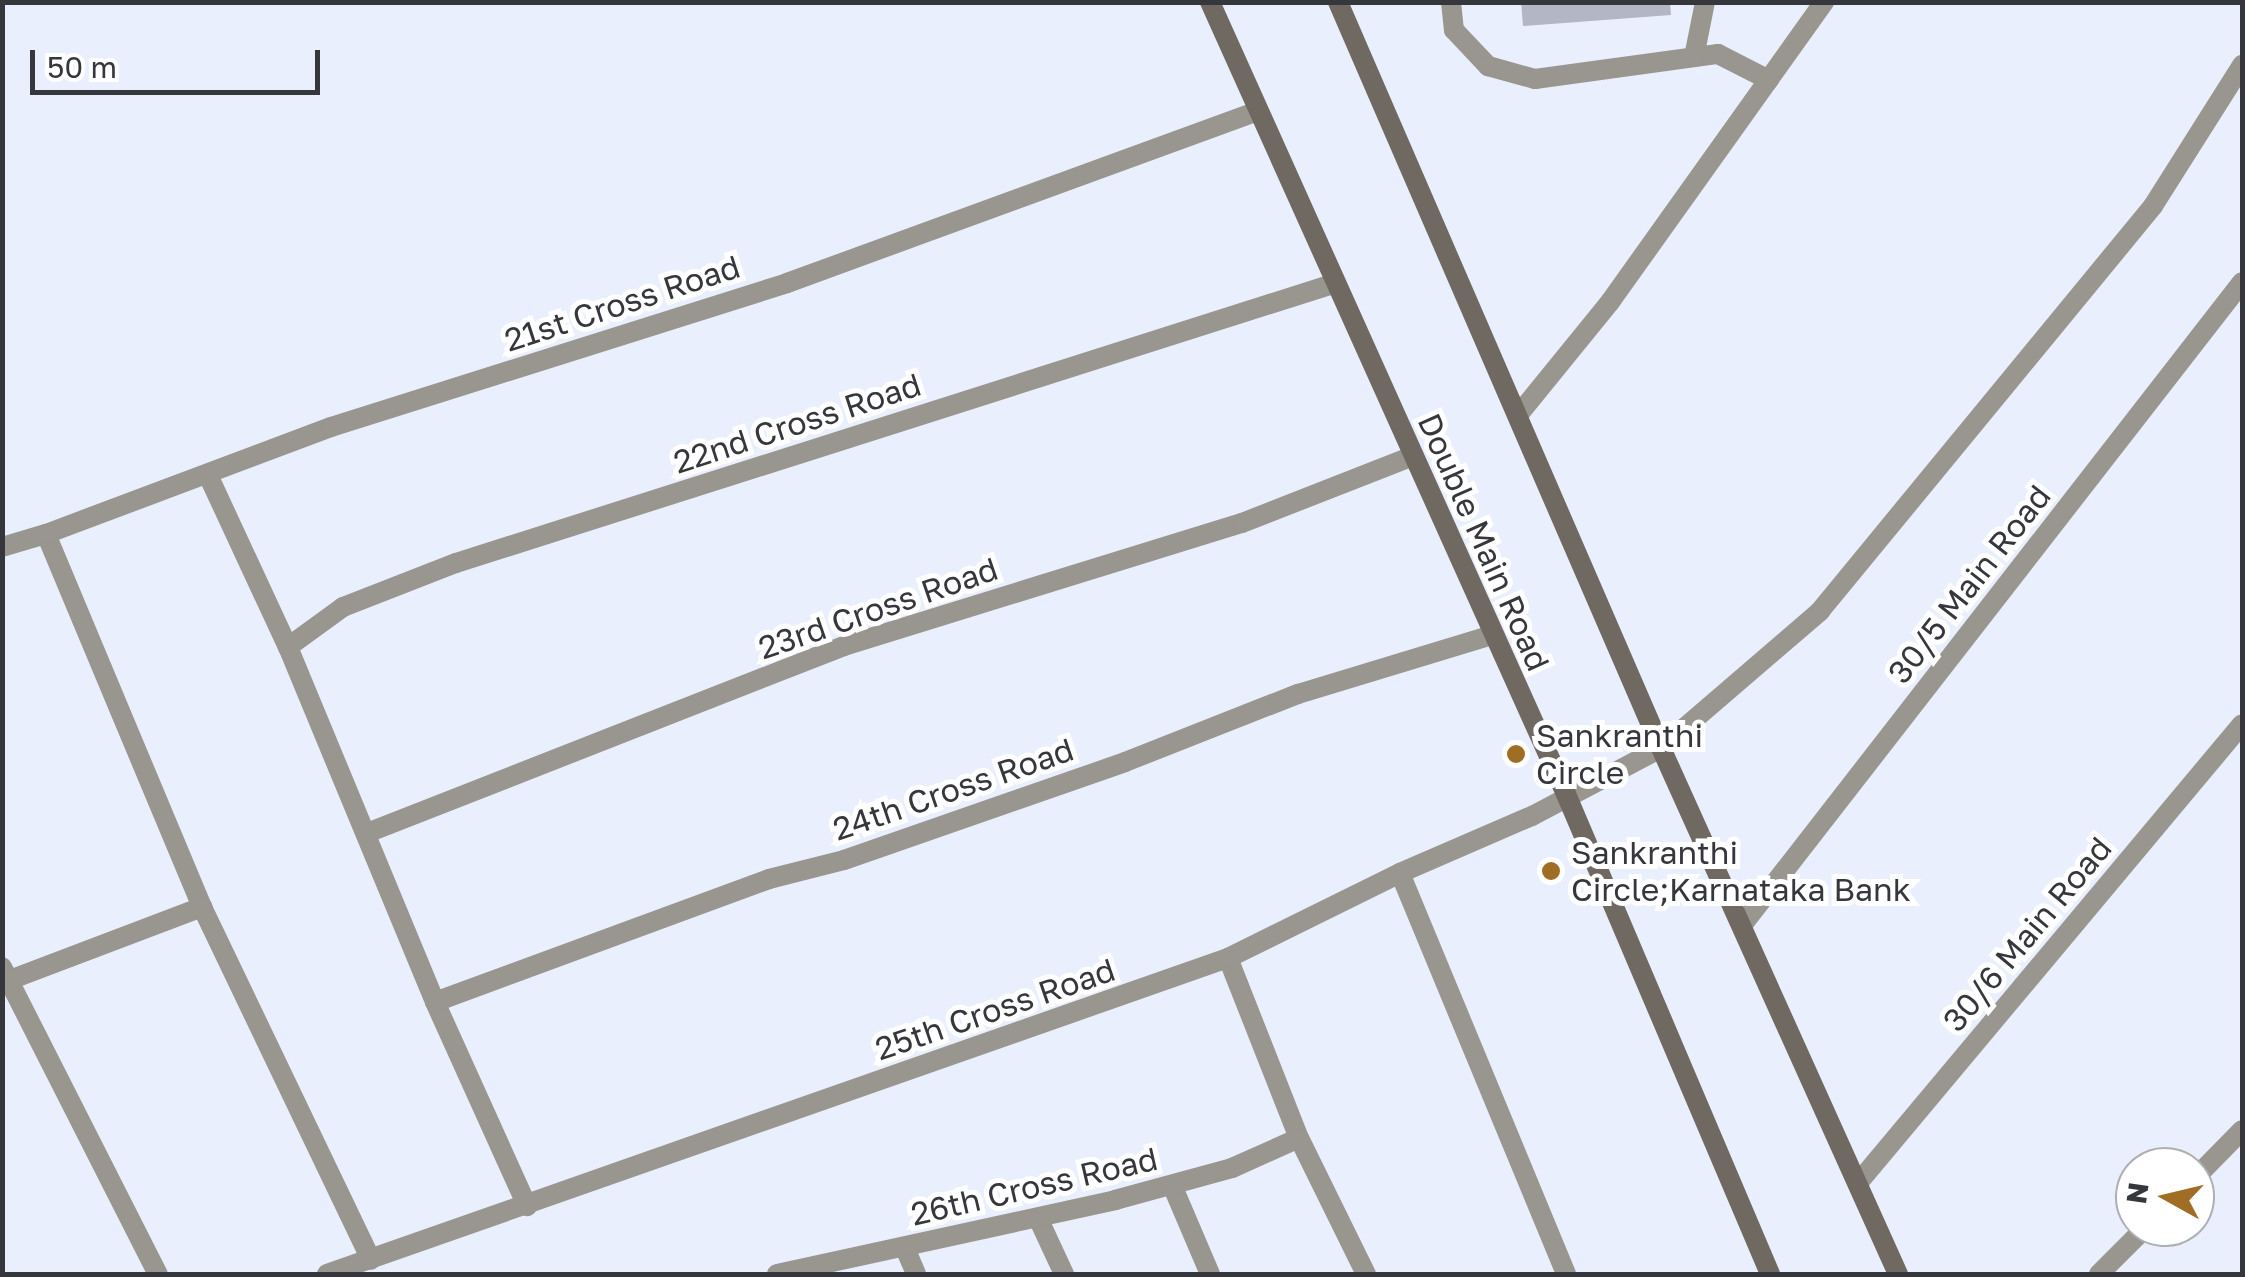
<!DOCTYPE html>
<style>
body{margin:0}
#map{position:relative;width:2245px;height:1277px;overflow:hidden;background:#eaeffe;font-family:"Golos Text",sans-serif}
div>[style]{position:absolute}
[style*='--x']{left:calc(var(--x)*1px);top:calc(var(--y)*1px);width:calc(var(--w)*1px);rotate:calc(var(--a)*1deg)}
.building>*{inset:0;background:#b2b6c5}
.lane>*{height:20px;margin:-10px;padding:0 10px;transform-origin:10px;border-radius:10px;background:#99958f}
.street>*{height:20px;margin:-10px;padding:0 10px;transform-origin:10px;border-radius:10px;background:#99958f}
.secondary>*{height:20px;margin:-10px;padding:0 10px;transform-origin:10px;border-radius:10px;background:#706962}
.dots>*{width:28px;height:28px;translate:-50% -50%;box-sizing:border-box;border:5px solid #fff;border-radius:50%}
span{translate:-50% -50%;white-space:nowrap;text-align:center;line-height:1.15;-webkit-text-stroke:10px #fff;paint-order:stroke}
.street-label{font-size:32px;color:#35373d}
.poi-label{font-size:32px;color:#35373d}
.left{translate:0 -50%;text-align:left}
.frame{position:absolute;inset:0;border:5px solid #35373d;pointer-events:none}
.north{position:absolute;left:2115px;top:1147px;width:100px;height:100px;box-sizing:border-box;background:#fff;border:2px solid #aeafb1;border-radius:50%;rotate:278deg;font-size:28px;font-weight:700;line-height:40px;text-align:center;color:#35373d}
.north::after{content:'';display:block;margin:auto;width:35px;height:45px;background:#9f6d23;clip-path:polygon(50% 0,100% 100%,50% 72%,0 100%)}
.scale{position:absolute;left:30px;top:50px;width:290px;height:45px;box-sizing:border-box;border:5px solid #35373d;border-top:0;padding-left:12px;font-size:30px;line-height:35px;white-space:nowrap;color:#35373d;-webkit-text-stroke:8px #fff;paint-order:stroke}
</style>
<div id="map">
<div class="building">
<i style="clip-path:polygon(1521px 2px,1670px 2px,1671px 15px,1523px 26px)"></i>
</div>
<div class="lane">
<i style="--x:1451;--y:2;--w:28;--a:84"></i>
<i style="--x:1454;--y:30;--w:50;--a:46.6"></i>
<i style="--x:1488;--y:66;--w:49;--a:15.5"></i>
<i style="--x:1535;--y:79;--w:185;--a:-7.8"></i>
<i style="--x:1718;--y:54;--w:57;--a:27"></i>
<i style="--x:1694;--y:57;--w:56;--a:-78.7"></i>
</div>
<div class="street">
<i style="--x:1519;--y:414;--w:144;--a:-50.9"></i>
<i style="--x:1610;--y:302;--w:369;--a:-54.5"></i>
<i style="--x:208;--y:475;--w:190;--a:65.1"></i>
<i style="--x:288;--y:647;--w:384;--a:67.5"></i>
<i style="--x:435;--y:1002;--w:224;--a:65.7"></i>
<i style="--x:46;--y:534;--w:404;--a:67.3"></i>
<i style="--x:202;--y:907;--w:391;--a:64.4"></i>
<i style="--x:2;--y:547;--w:46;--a:-16.5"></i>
<i style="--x:46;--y:534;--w:304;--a:-20.6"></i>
<i style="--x:331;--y:427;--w:478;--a:-17.5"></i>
<i style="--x:787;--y:283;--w:501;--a:-20.06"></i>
<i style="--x:288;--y:647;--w:68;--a:-36"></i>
<i style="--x:343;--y:607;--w:121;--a:-21.3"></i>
<i style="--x:456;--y:563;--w:923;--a:-17.65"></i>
<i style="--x:367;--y:833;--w:512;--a:-21.41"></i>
<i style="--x:844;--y:646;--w:417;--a:-17.2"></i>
<i style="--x:1242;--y:523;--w:184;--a:-21.4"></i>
<i style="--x:1400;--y:873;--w:434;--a:67.5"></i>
<i style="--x:1743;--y:924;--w:813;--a:-52.14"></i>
<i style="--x:1228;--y:958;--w:193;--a:68.5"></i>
<i style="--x:1299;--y:1138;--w:152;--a:63.8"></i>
<i style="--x:2;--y:967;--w:344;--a:63.1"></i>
<i style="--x:7;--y:981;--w:209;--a:-20.8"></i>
<i style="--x:435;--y:1002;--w:356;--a:-20.2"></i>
<i style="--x:769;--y:879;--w:77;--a:-14.2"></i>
<i style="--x:844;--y:860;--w:298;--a:-19.2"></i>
<i style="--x:1125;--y:762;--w:186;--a:-21.5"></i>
<i style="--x:1298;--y:694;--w:203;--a:-16.9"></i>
<i style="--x:2195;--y:1178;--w:67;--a:-45.6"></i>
<i style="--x:1858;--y:1183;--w:598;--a:-50.08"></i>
<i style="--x:1172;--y:1185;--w:97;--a:66.9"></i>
<i style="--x:1038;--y:1218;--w:62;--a:65.1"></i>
<i style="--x:905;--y:1248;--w:28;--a:67"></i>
<i style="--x:327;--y:1274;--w:955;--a:-19.33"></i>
<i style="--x:1228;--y:958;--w:192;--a:-26.3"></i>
<i style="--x:1400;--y:873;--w:144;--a:-23.4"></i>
<i style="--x:1532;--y:816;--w:146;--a:-27.8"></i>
<i style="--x:1661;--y:748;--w:210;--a:-40.7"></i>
<i style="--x:1820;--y:611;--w:524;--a:-50.57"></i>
<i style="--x:2153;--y:206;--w:167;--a:-57.7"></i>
<i style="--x:777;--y:1274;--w:346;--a:-12.3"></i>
<i style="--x:1115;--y:1200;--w:121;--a:-15.3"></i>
<i style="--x:1232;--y:1168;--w:73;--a:-24.1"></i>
<i style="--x:2099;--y:1274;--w:66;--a:-45"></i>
</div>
<div class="secondary">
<i style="--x:1210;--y:2;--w:868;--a:65.8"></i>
<i style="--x:1566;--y:794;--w:522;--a:66.97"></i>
<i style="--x:1338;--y:2;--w:813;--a:66.59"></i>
<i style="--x:1661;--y:748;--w:577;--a:65.75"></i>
</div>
<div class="dots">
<i style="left:1516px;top:754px;background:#9f6d23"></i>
<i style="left:1551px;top:871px;background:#9f6d23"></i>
</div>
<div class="street-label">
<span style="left:622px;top:303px;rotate:-18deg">21st Cross Road</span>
<span style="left:797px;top:423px;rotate:-18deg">22nd Cross Road</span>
<span style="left:1484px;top:542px;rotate:66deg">Double Main Road</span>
<span style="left:1969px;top:584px;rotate:-52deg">30/5 Main Road</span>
<span style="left:878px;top:608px;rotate:-19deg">23rd Cross Road</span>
<span style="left:953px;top:789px;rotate:-19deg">24th Cross Road</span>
<span style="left:2027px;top:934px;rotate:-50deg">30/6 Main Road</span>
<span style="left:995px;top:1009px;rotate:-19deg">25th Cross Road</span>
<span style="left:1034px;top:1186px;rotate:-13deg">26th Cross Road</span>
</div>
<div class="poi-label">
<span class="left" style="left:1536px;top:754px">Sankranthi<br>Circle</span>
<span class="left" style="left:1571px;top:871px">Sankranthi<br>Circle;Karnataka Bank</span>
</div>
<div class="frame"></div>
<div class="north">N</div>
<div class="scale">50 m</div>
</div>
